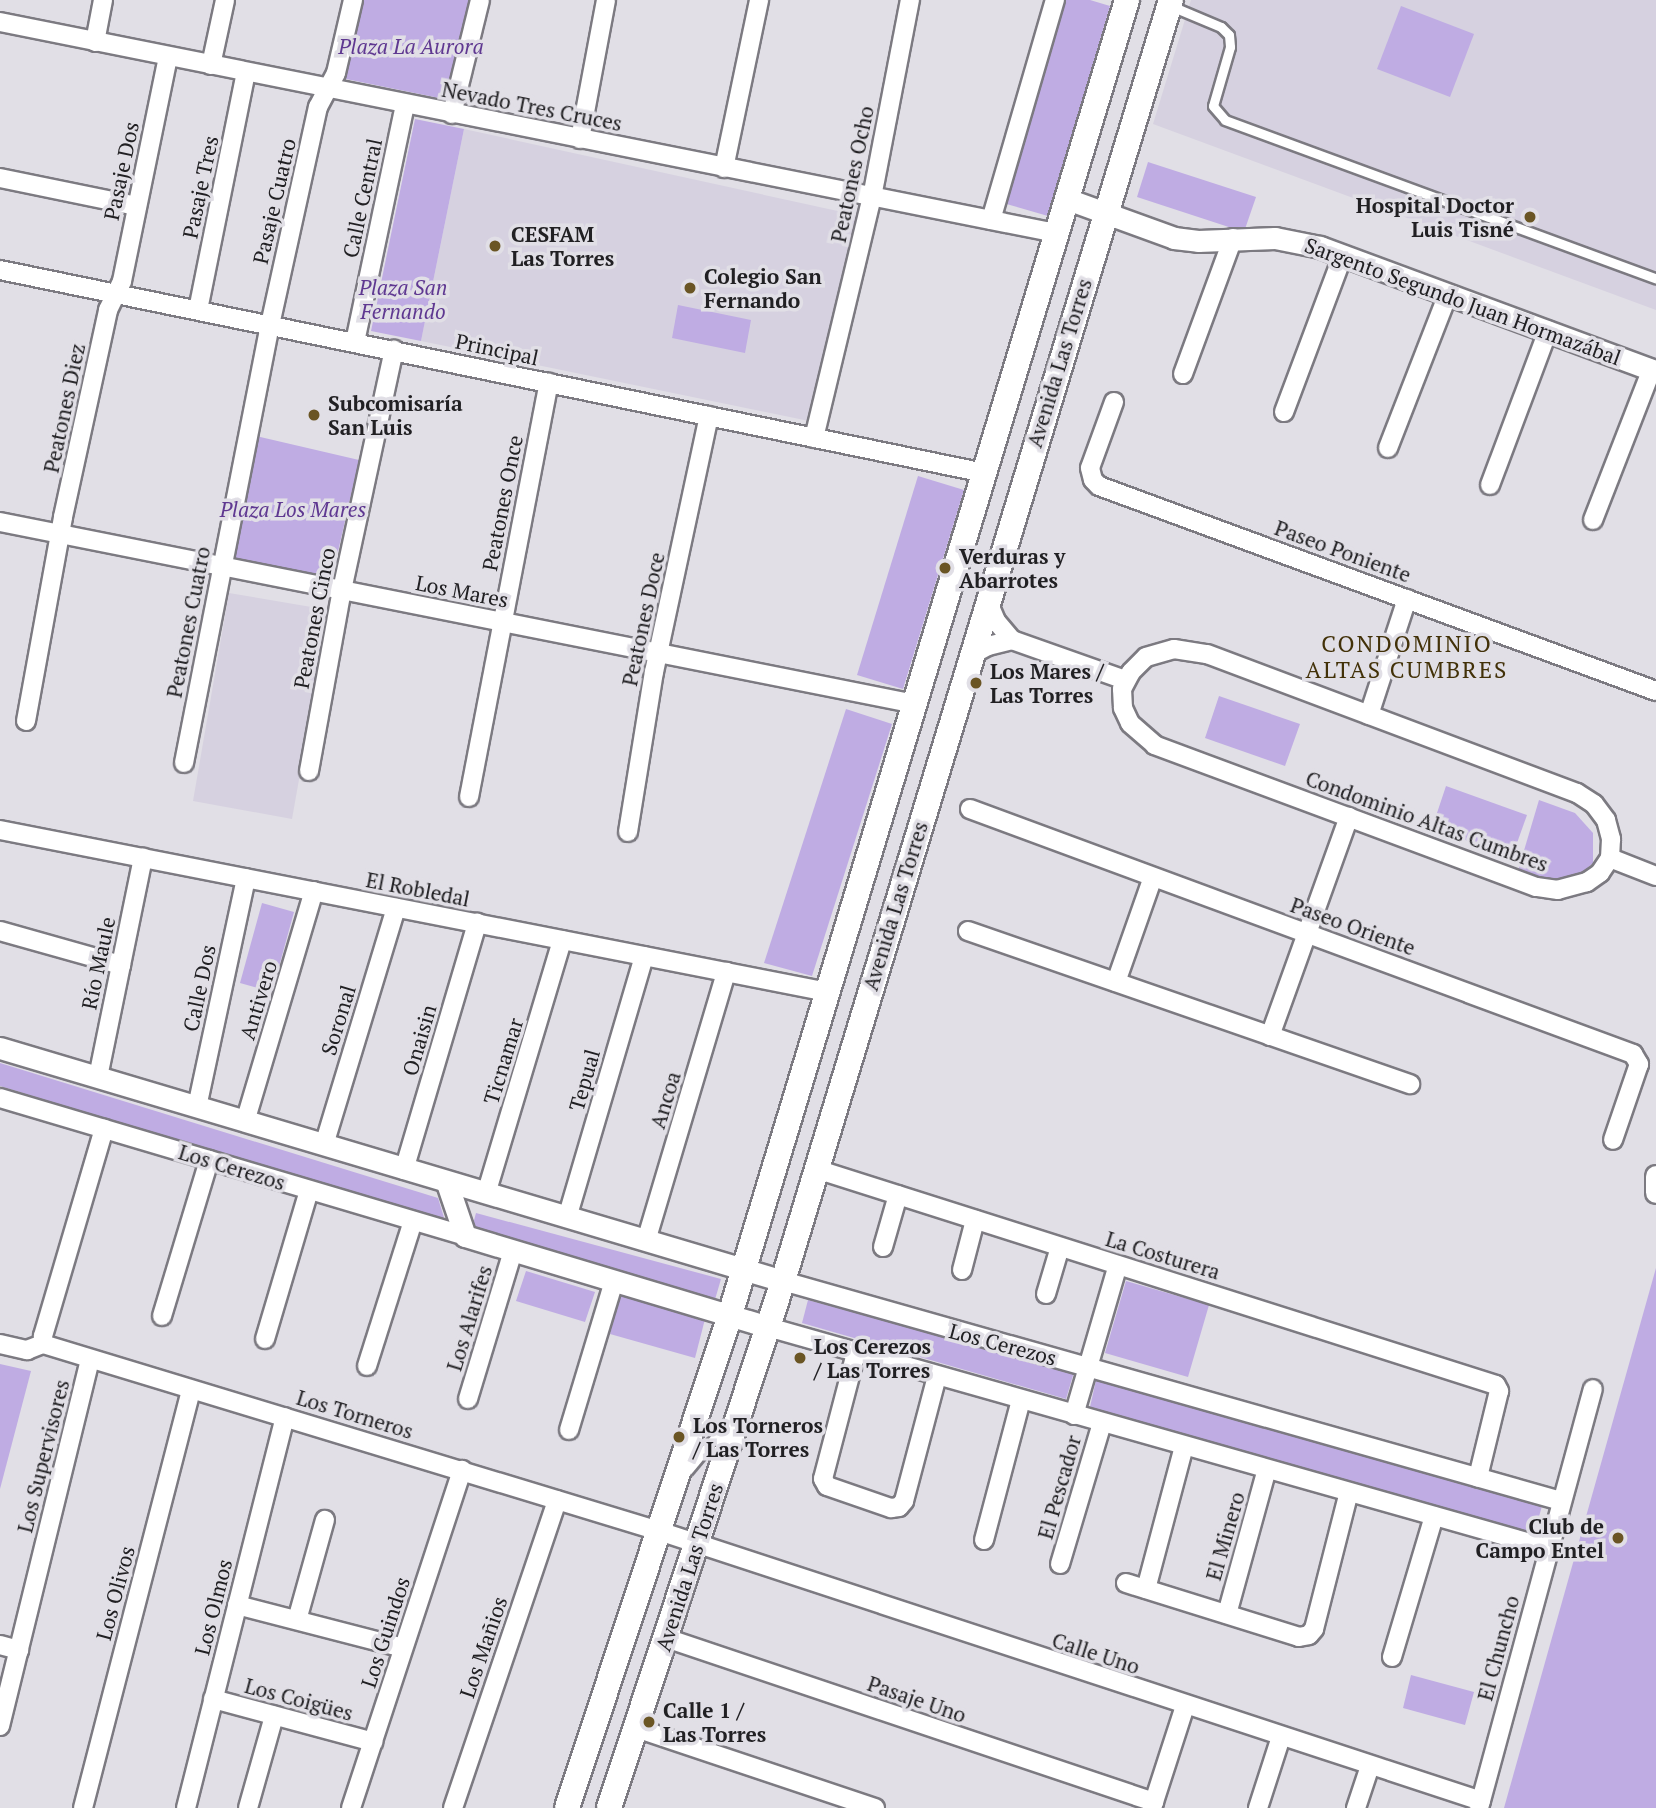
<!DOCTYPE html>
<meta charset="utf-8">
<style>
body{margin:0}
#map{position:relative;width:1656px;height:1808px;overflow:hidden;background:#e1dfe6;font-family:"PT Serif",serif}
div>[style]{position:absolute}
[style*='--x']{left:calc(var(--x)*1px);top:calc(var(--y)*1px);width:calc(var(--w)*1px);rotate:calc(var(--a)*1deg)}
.built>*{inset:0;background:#d6d1e0}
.green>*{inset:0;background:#bface3}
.roads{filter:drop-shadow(2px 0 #7c7a81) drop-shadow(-2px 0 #7c7a81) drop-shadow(0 2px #7c7a81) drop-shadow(0 -2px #7c7a81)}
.service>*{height:9px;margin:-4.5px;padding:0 4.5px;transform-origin:4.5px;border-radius:4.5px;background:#fff}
.minor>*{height:18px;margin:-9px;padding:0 9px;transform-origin:9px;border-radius:9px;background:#fff}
.tertiary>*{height:21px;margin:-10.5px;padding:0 10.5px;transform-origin:10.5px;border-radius:10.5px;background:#fff}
.secondary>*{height:24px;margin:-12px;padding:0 12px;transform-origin:12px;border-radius:12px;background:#fff}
.dots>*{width:19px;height:19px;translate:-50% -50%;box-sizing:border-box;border:4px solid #e1dfe6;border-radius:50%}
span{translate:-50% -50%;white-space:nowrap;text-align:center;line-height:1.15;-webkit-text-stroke:7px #e1dfe6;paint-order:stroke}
.park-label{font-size:21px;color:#5f3891;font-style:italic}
.street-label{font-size:21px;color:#212023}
.poi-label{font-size:21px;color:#212023;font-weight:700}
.right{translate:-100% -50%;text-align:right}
.left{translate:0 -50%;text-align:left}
.neighbourhood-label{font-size:23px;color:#423108;letter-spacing:2px}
</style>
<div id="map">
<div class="built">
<i style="clip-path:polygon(1191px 0,1656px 0,1656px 310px,1153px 124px)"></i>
<i style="clip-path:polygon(464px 129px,856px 215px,809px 421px,421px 341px)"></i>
<i style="clip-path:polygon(229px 593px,329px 610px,292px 819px,193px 801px)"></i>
</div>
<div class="green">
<i style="clip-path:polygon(361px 0,473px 0,449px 100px,341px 78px)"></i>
<i style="clip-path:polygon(1063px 0,1090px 0,1110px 6px,1048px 216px,1003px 203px)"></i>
<i style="clip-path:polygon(1401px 6px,1474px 34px,1450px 97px,1377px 69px)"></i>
<i style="clip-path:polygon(415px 119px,464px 129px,421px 341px,371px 331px)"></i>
<i style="clip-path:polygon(1148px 162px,1256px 197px,1244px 232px,1137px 197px)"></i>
<i style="clip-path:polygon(678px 305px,751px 320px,745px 353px,672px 338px)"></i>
<i style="clip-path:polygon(256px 436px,359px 460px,331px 582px,228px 559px)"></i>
<i style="clip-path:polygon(918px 476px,964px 490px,903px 689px,857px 675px)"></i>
<i style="clip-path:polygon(1219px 696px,1300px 724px,1285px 766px,1205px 738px)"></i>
<i style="clip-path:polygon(846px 709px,892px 724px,812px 976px,764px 963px)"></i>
<i style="clip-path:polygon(1446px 786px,1527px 815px,1512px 857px,1432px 828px)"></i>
<i style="clip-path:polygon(1539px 800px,1575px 813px,1593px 833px,1593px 863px,1573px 881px,1548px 883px,1517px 874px)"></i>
<i style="clip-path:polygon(262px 903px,294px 912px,272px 992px,240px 983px)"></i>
<i style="clip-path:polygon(0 1063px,438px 1198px,445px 1221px,432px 1220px,0 1086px)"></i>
<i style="clip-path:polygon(476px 1213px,721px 1279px,714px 1303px,472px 1228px)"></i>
<i style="clip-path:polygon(1656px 1268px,1656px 1808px,1504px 1808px)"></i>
<i style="clip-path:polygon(526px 1271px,595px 1292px,585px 1322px,516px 1301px)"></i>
<i style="clip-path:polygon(1126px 1281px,1209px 1305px,1188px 1377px,1105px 1353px)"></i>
<i style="clip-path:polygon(620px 1295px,705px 1319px,695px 1358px,610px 1334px)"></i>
<i style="clip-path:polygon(808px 1300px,1074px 1372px,1066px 1399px,802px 1323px)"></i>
<i style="clip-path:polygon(0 1364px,31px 1371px,0 1489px)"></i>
<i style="clip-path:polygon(1097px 1376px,1542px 1506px,1534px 1534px,1090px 1407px)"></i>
<i style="clip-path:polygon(1411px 1675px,1474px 1692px,1465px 1725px,1403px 1708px)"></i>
</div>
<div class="roads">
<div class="service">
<i style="--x:1171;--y:6;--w:54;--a:22.8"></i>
<i style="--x:1221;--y:27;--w:11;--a:45"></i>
<i style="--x:1229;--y:35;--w:12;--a:85"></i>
<i style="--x:1230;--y:47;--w:61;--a:106.1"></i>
<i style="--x:1213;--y:106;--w:18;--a:49"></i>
<i style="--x:1225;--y:120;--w:459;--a:20.2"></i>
<i style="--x:688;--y:1470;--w:62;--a:-50.2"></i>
</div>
<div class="minor">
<i style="--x:0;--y:22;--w:1077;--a:11.3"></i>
<i style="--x:95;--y:42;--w:43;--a:-79.2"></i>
<i style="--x:211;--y:65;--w:66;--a:-77.8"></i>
<i style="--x:452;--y:114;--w:117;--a:-76.2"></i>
<i style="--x:580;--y:139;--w:141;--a:-79.4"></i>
<i style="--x:724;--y:168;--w:172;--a:-78.2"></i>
<i style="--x:0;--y:178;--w:140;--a:11.6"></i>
<i style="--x:991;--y:220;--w:229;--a:-73.8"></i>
<i style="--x:0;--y:270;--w:1006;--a:11.65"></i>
<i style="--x:198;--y:310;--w:242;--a:-78.6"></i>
<i style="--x:355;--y:342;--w:242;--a:-78.1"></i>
<i style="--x:1183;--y:374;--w:145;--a:-69.8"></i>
<i style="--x:1114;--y:402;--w:70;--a:110"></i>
<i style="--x:1090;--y:468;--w:12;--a:76"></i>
<i style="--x:1093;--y:480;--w:8;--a:45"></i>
<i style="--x:1099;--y:486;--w:594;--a:20.21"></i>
<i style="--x:1284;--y:412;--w:168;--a:-69.4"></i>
<i style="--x:814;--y:438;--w:248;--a:-76.5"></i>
<i style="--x:872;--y:197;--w:201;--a:-79.1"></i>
<i style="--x:1388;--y:448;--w:165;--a:-68.7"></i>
<i style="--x:1490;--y:485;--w:165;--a:-69.4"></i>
<i style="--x:1593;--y:520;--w:162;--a:-68.7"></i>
<i style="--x:0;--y:522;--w:933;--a:11.25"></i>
<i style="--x:988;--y:602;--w:21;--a:67"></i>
<i style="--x:996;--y:621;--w:25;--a:50"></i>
<i style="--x:1012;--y:640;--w:120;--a:19.5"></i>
<i style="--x:1174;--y:649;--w:33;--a:9"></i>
<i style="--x:1207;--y:654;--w:395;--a:20.6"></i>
<i style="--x:1577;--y:793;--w:20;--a:33"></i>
<i style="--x:1594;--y:804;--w:20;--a:53"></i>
<i style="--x:1606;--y:820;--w:20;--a:75"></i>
<i style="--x:1611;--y:839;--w:19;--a:93"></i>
<i style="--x:1610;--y:858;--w:18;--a:124"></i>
<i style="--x:1600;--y:873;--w:16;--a:145"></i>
<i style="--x:1587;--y:882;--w:30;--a:165"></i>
<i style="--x:1558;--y:890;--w:22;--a:-172"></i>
<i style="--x:1536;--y:887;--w:407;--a:-159.6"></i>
<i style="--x:1155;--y:745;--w:33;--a:-139"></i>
<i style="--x:1130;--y:723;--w:17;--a:-115"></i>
<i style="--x:1123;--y:708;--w:19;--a:-93"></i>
<i style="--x:1122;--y:689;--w:19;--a:-62"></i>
<i style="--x:1131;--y:672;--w:21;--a:-45"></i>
<i style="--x:1146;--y:657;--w:29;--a:-16"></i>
<i style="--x:971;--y:655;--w:19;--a:-28"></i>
<i style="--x:988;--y:646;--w:25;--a:-14"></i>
<i style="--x:1369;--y:715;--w:122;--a:-71.9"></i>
<i style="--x:26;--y:721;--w:207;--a:-79.7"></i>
<i style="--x:63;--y:517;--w:212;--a:-77.7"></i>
<i style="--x:108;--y:310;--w:32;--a:-64"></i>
<i style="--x:122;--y:281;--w:229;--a:-78.4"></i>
<i style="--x:184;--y:763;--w:446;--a:-78.9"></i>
<i style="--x:270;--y:325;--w:223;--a:-77.6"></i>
<i style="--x:318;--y:107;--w:38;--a:-62"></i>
<i style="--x:336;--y:73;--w:75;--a:-76.9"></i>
<i style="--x:309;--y:771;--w:184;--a:-79.7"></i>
<i style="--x:342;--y:590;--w:246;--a:-77.8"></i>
<i style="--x:469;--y:797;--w:422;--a:-79.1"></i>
<i style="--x:970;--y:809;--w:707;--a:20.28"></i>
<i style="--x:1633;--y:1054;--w:12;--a:59"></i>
<i style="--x:1639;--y:1064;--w:80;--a:108.9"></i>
<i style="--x:0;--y:830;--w:844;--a:11.07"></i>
<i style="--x:628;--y:832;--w:162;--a:-80.8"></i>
<i style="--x:654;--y:672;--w:262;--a:-77.9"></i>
<i style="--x:1610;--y:858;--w:49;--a:21.4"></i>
<i style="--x:0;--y:931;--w:126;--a:15.7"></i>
<i style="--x:968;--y:931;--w:468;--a:19.1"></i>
<i style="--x:1116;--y:982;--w:111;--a:-70.6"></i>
<i style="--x:1270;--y:1036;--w:233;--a:-70.2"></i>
<i style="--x:98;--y:1077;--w:224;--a:-78.4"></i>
<i style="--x:0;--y:1098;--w:485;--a:16.5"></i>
<i style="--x:197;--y:1107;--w:234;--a:-77.9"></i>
<i style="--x:245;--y:1122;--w:241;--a:-73.4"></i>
<i style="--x:324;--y:1145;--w:248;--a:-73.1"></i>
<i style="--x:816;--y:1169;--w:713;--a:17.62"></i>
<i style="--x:1496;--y:1385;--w:7;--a:63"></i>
<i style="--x:1499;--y:1391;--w:89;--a:103.7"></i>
<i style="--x:404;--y:1170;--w:258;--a:-73.5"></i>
<i style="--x:486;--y:1194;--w:265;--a:-73.3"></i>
<i style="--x:567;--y:1218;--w:273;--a:-73.6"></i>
<i style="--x:646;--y:1241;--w:281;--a:-73.4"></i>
<i style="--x:883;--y:1247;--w:54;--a:-73.9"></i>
<i style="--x:962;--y:1270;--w:52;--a:-75.4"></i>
<i style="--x:783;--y:1281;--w:809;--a:15.79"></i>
<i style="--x:1046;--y:1294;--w:49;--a:-73.4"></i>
<i style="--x:162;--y:1316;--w:163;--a:-73.2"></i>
<i style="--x:768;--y:1327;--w:811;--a:15.82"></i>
<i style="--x:265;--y:1339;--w:155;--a:-73.5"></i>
<i style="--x:0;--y:1344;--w:28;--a:13"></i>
<i style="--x:27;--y:1350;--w:17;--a:-21"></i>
<i style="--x:43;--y:1344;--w:644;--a:16.89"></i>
<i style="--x:659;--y:1531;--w:865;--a:18.18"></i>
<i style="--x:43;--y:1344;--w:8;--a:-90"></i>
<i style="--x:43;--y:1336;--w:216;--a:-73.6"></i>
<i style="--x:856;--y:1353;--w:130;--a:104.7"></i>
<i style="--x:823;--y:1479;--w:8;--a:60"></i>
<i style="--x:827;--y:1486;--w:68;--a:19"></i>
<i style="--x:891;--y:1508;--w:8;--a:-7"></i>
<i style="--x:899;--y:1507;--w:8;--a:-50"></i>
<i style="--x:904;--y:1501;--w:129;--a:-75.2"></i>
<i style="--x:367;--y:1366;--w:152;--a:-72.4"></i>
<i style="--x:468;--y:1399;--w:155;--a:-73.1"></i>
<i style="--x:1074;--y:1415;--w:156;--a:-73.7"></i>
<i style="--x:569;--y:1430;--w:156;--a:-73.2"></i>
<i style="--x:984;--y:1540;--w:145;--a:-75.2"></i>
<i style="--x:1060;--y:1564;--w:147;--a:-73.4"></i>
<i style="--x:1126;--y:1583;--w:181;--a:17.3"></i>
<i style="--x:1299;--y:1637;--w:10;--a:-11"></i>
<i style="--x:1309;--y:1635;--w:8;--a:-50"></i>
<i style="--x:1314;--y:1629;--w:141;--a:-75.7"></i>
<i style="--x:1146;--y:1589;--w:148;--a:-75.1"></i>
<i style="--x:237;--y:1605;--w:171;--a:14.5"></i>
<i style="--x:1227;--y:1614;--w:150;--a:-74.6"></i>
<i style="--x:297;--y:1620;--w:104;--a:-74.4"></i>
<i style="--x:666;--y:1638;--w:515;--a:18.58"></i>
<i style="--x:0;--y:1645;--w:20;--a:15"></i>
<i style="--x:1392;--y:1657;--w:147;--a:-73.4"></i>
<i style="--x:213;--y:1699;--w:166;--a:15"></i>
<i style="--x:0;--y:1726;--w:377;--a:-76.2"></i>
<i style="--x:636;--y:1728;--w:252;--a:18.5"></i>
<i style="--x:83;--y:1808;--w:432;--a:-75.5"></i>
<i style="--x:186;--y:1808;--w:403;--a:-75.8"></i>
<i style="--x:248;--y:1808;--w:96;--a:-74.2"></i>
<i style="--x:351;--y:1808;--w:356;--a:-71.8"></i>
<i style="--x:453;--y:1808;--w:325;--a:-71.3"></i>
<i style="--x:1152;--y:1808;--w:107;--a:-72.1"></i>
<i style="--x:1258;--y:1808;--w:75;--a:-72.1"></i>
<i style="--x:1356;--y:1808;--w:44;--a:-71.6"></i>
<i style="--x:1479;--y:1808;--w:434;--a:-74.8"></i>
</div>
<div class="tertiary">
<i style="--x:1067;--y:199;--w:114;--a:20"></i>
<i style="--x:1174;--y:238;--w:24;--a:7"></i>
<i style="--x:1198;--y:241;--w:77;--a:-2.2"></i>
<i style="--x:1275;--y:238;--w:46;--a:11.3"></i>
<i style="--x:1320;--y:247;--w:358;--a:20.3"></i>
<i style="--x:0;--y:1048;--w:817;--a:16.57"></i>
<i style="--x:1656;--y:1176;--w:16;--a:90"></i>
<i style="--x:447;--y:1183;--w:56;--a:71.2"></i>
<i style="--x:465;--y:1236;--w:316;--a:16.7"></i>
</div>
<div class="secondary">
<i style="--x:567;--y:1808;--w:519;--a:-71.7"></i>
<i style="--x:730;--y:1315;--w:1374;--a:-73.2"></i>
<i style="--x:609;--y:1808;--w:555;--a:-71.73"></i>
<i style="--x:783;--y:1281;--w:1338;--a:-73.15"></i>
</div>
</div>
<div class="dots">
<i style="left:1530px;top:217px;background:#6a5524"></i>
<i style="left:495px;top:246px;background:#6a5524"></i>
<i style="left:690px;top:288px;background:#6a5524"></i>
<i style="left:314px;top:415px;background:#6a5524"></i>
<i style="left:945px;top:568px;background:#6a5524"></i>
<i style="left:976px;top:683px;background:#6a5524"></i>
<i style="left:800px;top:1358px;background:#6a5524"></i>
<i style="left:679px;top:1437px;background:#6a5524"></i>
<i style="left:1618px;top:1538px;background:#6a5524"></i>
<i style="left:649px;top:1722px;background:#6a5524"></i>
</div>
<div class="park-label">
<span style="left:411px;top:46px">Plaza La Aurora</span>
<span style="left:403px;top:299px">Plaza San<br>Fernando</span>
<span style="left:293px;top:509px">Plaza Los Mares</span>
</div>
<div class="street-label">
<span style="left:532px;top:106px;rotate:11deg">Nevado Tres Cruces</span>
<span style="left:121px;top:171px;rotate:-78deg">Pasaje Dos</span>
<span style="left:852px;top:174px;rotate:-78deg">Peatones Ocho</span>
<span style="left:200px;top:187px;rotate:-78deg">Pasaje Tres</span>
<span style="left:362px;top:198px;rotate:-78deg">Calle Central</span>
<span style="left:274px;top:201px;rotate:-77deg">Pasaje Cuatro</span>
<span style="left:1463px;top:301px;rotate:20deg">Sargento Segundo Juan Hormazábal</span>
<span style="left:497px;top:349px;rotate:12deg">Principal</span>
<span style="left:1059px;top:363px;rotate:-73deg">Avenida Las Torres</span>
<span style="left:64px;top:408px;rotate:-78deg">Peatones Diez</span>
<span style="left:502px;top:503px;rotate:-79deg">Peatones Once</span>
<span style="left:1343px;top:551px;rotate:20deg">Paseo Poniente</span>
<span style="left:462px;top:591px;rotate:11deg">Los Mares</span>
<span style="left:314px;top:618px;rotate:-79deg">Peatones Cinco</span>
<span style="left:643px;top:619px;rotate:-78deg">Peatones Doce</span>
<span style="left:188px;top:622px;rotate:-79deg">Peatones Cuatro</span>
<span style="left:1427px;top:821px;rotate:20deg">Condominio Altas Cumbres</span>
<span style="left:418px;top:889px;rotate:11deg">El Robledal</span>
<span style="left:895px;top:906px;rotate:-73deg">Avenida Las Torres</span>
<span style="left:1353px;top:926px;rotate:20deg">Paseo Oriente</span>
<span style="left:98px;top:963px;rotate:-78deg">Río Maule</span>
<span style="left:199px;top:988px;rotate:-78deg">Calle Dos</span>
<span style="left:258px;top:1000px;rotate:-73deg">Antivero</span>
<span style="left:338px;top:1020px;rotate:-73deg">Soronal</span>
<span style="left:419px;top:1040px;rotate:-74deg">Onaisin</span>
<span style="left:503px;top:1061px;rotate:-73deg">Ticnamar</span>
<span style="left:584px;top:1080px;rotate:-74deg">Tepual</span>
<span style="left:665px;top:1100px;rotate:-73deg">Ancoa</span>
<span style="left:232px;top:1167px;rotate:17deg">Los Cerezos</span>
<span style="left:1163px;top:1255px;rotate:17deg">La Costurera</span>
<span style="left:469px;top:1318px;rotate:-73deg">Los Alarifes</span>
<span style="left:1003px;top:1344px;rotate:15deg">Los Cerezos</span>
<span style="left:355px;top:1414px;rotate:17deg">Los Torneros</span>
<span style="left:43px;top:1456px;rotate:-76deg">Los Supervisores</span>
<span style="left:1059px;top:1487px;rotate:-74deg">El Pescador</span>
<span style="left:1225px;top:1536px;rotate:-74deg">El Minero</span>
<span style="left:689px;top:1567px;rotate:-72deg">Avenida Las Torres</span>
<span style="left:115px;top:1593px;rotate:-75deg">Los Olivos</span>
<span style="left:213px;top:1607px;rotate:-76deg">Los Olmos</span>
<span style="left:385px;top:1632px;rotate:-72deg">Los Guindos</span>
<span style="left:483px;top:1647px;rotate:-71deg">Los Mañios</span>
<span style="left:1498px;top:1648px;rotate:-75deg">El Chuncho</span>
<span style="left:1096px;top:1653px;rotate:18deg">Calle Uno</span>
<span style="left:299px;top:1699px;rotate:15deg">Los Coigües</span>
<span style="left:917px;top:1699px;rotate:19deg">Pasaje Uno</span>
</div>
<div class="poi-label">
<span class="right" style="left:1514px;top:217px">Hospital Doctor<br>Luis Tisné</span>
<span class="left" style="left:511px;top:246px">CESFAM<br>Las Torres</span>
<span class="left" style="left:704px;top:288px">Colegio San<br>Fernando</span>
<span class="left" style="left:328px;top:415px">Subcomisaría<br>San Luis</span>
<span class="left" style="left:959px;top:568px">Verduras y<br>Abarrotes</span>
<span class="left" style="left:990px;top:683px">Los Mares /<br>Las Torres</span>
<span class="left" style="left:814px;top:1358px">Los Cerezos<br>/ Las Torres</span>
<span class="left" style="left:693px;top:1437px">Los Torneros<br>/ Las Torres</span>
<span class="right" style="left:1604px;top:1538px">Club de<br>Campo Entel</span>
<span class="left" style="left:663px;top:1722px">Calle 1 /<br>Las Torres</span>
</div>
<div class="neighbourhood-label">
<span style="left:1407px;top:657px">CONDOMINIO<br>ALTAS CUMBRES</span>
</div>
</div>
